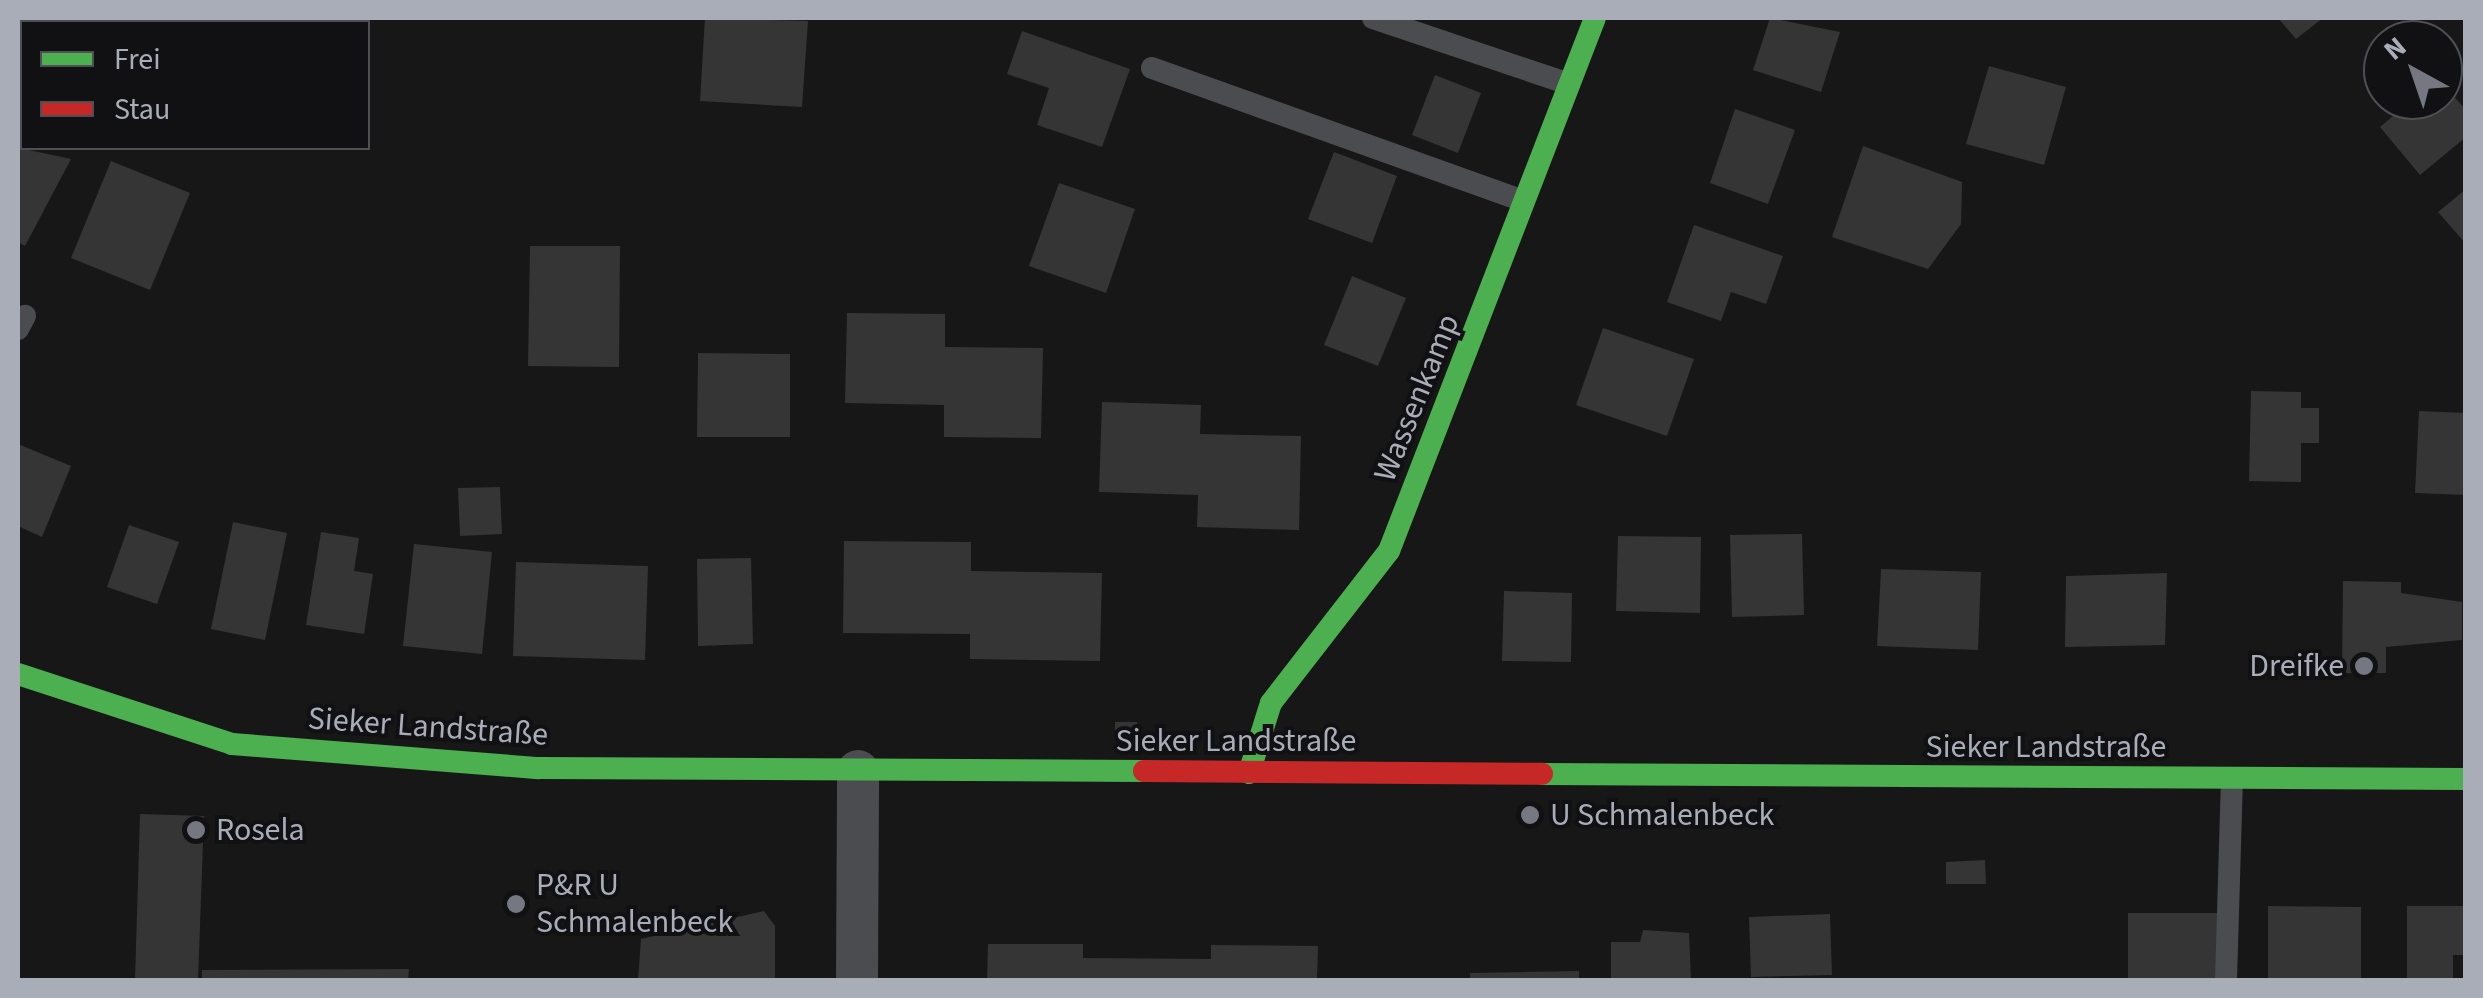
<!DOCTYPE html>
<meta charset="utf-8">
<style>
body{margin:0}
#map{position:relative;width:2483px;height:998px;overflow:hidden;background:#171717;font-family:"Source Sans 3",sans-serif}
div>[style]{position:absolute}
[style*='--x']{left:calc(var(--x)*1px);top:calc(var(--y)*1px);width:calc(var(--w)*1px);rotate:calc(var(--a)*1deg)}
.building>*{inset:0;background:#353536}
.lane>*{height:22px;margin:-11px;padding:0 11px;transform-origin:11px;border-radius:11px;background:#4b4c50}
.street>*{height:42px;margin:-21px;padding:0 21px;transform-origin:21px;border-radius:21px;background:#4b4c50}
.fast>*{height:22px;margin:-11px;padding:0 11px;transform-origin:11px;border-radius:11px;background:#4caf50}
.jam>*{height:22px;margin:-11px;padding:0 11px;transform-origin:11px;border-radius:11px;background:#c62828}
.dots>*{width:28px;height:28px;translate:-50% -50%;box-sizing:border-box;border:5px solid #111113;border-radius:50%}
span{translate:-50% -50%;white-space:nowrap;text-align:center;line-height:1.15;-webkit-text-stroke:8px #111113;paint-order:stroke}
.street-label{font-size:32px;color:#a8adb8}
.poi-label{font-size:32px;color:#a8adb8}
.right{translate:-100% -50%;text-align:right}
.left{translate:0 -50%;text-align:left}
.frame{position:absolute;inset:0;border:20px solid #a8adb8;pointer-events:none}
.legend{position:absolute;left:20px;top:20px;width:350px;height:130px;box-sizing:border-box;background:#111113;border:2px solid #4d4f55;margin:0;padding:12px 18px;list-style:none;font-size:30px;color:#a8adb8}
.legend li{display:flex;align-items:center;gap:20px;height:50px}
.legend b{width:50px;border:2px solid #4d4f55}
.north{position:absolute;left:2363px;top:20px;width:100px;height:100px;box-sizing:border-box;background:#111113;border:2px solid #4d4f55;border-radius:50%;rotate:320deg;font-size:28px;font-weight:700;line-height:40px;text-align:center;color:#a8adb8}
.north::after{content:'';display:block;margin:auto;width:35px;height:45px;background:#757880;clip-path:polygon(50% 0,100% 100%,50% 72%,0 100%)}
</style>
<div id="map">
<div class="building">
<i style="clip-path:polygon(705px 18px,808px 21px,802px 107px,700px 101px)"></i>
<i style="clip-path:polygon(1770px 18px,1840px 32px,1821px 92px,1753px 70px)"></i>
<i style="clip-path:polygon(2278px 18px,2323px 18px,2296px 39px)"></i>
<i style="clip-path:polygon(1022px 31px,1130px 69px,1102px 147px,1037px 125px,1049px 88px,1007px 74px)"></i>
<i style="clip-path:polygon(1989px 66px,2066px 87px,2044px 165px,1966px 144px)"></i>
<i style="clip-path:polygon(1435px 75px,1481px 93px,1458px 153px,1412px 135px)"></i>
<i style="clip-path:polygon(2443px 84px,2466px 110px,2466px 137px,2420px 175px,2380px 127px,2412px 100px,2443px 100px)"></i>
<i style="clip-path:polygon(1735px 109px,1795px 130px,1768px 204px,1710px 183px)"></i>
<i style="clip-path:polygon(1863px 146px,1962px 182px,1961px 224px,1928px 269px,1832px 237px)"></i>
<i style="clip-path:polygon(20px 148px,71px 159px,25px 246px,18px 242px)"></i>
<i style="clip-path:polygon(1334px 152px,1397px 176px,1372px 243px,1308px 219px)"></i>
<i style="clip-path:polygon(111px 161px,190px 193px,150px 290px,71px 258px)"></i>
<i style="clip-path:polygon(1059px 183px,1135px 209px,1106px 293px,1029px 266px)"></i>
<i style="clip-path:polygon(2466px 189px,2466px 244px,2438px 212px)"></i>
<i style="clip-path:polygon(1694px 225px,1783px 256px,1766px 304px,1731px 292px,1721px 321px,1667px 302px)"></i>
<i style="clip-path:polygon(530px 246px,620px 246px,619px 367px,528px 366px)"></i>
<i style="clip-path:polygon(1352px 276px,1406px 298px,1378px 366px,1324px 345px)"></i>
<i style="clip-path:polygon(847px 313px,945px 314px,945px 347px,1043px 348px,1041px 438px,944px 437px,944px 405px,845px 403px)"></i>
<i style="clip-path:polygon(1603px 328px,1694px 359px,1667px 436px,1576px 405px)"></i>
<i style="clip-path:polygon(698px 353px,790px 354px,790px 437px,697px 437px)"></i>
<i style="clip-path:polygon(2251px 391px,2301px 392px,2301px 408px,2319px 408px,2319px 443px,2301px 443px,2301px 482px,2249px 481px)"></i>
<i style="clip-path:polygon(1102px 402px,1201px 405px,1200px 434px,1301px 436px,1299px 530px,1197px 527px,1198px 495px,1099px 492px)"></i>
<i style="clip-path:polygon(2419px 411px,2466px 413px,2466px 495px,2415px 493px)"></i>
<i style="clip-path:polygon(18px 444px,71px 466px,42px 537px,18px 526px)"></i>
<i style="clip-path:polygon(500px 487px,502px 534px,460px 536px,458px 488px)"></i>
<i style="clip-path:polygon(233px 522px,287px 533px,265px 640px,211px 629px)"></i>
<i style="clip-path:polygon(129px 525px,179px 542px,157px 604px,107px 587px)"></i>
<i style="clip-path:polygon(321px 532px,359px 538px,354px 571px,373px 574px,364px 634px,306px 625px)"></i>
<i style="clip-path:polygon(1802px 534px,1804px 615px,1732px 617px,1730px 535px)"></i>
<i style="clip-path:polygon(1618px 536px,1701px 537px,1700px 613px,1616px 611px)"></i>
<i style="clip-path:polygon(844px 541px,971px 542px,971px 571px,1102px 573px,1100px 661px,970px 659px,970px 634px,843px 633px)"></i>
<i style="clip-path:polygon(414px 544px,492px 552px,482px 654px,403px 646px)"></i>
<i style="clip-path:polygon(751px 558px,753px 644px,698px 646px,697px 559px)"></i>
<i style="clip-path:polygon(516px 562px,648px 566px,645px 660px,513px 656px)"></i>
<i style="clip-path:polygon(1881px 569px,1981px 572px,1978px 650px,1877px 646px)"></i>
<i style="clip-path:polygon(2167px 573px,2165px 645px,2065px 647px,2066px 576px)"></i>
<i style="clip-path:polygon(2343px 581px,2401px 582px,2401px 593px,2462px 602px,2462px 640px,2386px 647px,2386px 673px,2342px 673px)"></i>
<i style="clip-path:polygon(1504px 591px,1572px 593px,1571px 662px,1502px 661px)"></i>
<i style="clip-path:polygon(1115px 722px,1137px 722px,1137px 738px,1115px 738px)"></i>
<i style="clip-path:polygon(140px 814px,204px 816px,198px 980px,135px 980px)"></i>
<i style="clip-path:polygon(1985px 860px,1986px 884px,1946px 884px,1946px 862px)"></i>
<i style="clip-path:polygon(2268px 906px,2361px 907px,2361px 980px,2268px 980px)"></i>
<i style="clip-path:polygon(2407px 906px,2466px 906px,2466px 955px,2453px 955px,2453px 980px,2407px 980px)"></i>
<i style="clip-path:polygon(764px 911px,775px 926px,775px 980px,638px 980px,641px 939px)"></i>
<i style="clip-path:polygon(2128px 913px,2221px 913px,2220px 980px,2128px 980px)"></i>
<i style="clip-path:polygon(1830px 914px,1832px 975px,1751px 977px,1749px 917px)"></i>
<i style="clip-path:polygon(1643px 930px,1689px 933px,1691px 980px,1611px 980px,1611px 942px,1640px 942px)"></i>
<i style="clip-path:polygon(988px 944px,1083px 944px,1083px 958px,1211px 959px,1211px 945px,1318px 946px,1317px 980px,987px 980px)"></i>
<i style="clip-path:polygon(409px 969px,408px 980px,202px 980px,202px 970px)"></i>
<i style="clip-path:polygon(1579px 971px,1579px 980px,1470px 980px,1470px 973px)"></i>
</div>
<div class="lane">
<i style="--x:1373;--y:18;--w:207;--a:18.6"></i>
<i style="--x:1152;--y:68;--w:395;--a:19.7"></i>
<i style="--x:18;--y:329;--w:15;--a:-62"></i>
<i style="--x:2226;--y:980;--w:198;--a:-88.3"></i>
</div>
<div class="street">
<i style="--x:857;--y:980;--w:209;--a:-89.7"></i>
</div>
<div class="fast">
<i style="--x:18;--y:674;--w:225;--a:18.1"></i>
<i style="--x:232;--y:744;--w:308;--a:4.5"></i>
<i style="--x:539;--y:768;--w:605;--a:0.28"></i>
<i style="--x:1249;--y:773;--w:73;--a:-72.6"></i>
<i style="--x:1271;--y:703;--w:192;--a:-52.2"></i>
<i style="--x:1389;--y:551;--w:571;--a:-68.87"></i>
<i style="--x:1542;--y:774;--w:924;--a:0.31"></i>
</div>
<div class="jam">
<i style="--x:1144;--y:771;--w:398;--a:0.4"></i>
</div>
<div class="dots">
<i style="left:2364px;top:666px;background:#757880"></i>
<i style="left:1530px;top:815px;background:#757880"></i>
<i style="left:196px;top:830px;background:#757880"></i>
<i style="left:516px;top:904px;background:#757880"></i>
</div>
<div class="street-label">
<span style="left:1417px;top:398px;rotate:-68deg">Wassenkamp</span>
<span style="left:428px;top:727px;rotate:4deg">Sieker Landstraße</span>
<span style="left:1236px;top:741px">Sieker Landstraße</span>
<span style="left:2046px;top:747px">Sieker Landstraße</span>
</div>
<div class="poi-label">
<span class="right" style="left:2344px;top:666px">Dreifke</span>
<span class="left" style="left:1550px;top:815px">U Schmalenbeck</span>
<span class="left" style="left:216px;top:830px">Rosela</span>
<span class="left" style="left:536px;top:904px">P&amp;R U<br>Schmalenbeck</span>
</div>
<div class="frame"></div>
<ul class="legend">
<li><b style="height:12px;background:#4caf50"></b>Frei</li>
<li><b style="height:12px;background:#c62828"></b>Stau</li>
</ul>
<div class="north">N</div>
</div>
